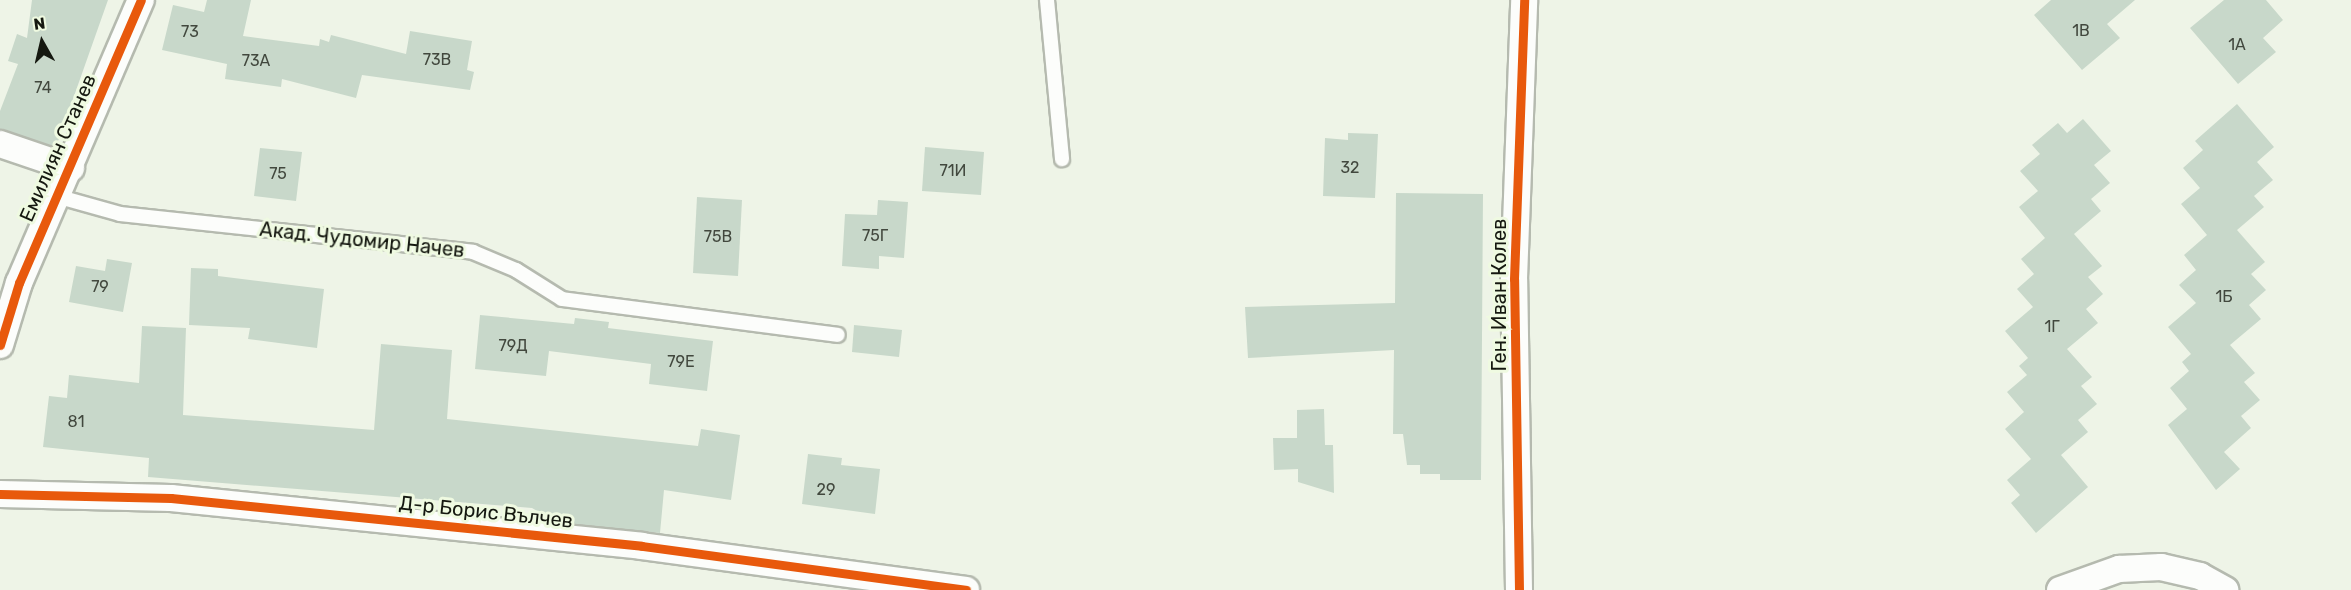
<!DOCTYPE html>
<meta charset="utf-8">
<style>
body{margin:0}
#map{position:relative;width:2351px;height:590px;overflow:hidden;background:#eef4e7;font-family:Rubik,sans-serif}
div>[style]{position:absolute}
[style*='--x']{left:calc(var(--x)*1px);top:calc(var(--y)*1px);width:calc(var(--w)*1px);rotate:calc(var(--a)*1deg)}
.building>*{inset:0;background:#c8d8ca}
.roads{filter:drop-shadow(2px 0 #b5baaf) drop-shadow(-2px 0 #b5baaf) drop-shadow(0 2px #b5baaf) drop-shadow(0 -2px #b5baaf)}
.lane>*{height:14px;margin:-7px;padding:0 7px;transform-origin:7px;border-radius:7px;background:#fcfdfb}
.street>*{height:26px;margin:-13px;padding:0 13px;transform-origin:13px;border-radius:13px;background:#fcfdfb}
.cycleway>*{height:9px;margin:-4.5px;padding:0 4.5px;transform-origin:4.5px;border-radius:4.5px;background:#e8590c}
span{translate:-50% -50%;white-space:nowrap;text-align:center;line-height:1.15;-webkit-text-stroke:6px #effae1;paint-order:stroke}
.number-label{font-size:16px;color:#42483e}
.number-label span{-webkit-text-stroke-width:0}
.street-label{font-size:20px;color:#151810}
.north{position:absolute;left:12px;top:12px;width:60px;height:60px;-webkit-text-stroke:4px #effae1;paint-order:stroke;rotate:352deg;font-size:16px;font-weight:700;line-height:24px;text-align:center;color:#151810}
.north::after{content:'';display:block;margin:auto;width:21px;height:27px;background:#151810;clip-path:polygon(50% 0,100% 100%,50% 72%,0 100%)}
</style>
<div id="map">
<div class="building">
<i style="clip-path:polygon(32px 0,108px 0,56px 147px,0 129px,0 111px,18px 64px,8px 61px,17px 34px,27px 38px)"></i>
<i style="clip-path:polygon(207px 0,251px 0,243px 36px,319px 46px,320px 39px,329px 42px,331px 35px,406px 54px,410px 31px,472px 41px,467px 70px,474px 72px,470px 90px,362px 75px,356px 98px,282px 79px,281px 87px,225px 79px,227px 64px,162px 50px,173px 5px,204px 12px)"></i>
<i style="clip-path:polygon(2051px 0,2135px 0,2107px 24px,2120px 38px,2082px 70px,2034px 15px)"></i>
<i style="clip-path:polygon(2224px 0,2266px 0,2283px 20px,2263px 38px,2276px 52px,2238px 84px,2190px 28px)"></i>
<i style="clip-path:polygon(2237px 104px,2274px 147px,2257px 162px,2273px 180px,2254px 196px,2264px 207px,2237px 230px,2265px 262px,2251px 274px,2266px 290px,2249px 305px,2261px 319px,2230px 345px,2255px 373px,2244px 382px,2260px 400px,2241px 416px,2251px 428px,2224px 452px,2240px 469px,2216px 490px,2168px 425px,2187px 409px,2170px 388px,2189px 371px,2182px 362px,2191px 354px,2168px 327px,2196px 303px,2179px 285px,2196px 270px,2184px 255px,2207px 235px,2181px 204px,2200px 188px,2183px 168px,2203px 150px,2195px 141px)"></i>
<i style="clip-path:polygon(2083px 119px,2111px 151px,2094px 165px,2110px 183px,2091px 199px,2101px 211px,2074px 234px,2102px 266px,2088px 277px,2103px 294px,2086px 309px,2098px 323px,2067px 349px,2092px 377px,2081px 386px,2097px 404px,2078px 420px,2088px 432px,2061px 455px,2088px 487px,2036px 533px,2011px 503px,2020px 495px,2007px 480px,2031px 459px,2005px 429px,2024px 412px,2007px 392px,2027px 375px,2019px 366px,2028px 358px,2005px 331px,2033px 307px,2017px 289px,2034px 274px,2021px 259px,2045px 238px,2019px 207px,2038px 191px,2020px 171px,2040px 154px,2032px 145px,2058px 123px,2067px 133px)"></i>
<i style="clip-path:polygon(1348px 133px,1378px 134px,1375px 198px,1323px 196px,1325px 138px,1348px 140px)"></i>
<i style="clip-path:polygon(925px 147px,984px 152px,981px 195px,922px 191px)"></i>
<i style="clip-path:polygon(260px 148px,302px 152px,296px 201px,254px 196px)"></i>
<i style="clip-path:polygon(1396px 193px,1483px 194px,1481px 480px,1440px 480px,1440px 474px,1420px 474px,1420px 465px,1407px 465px,1403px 434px,1393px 434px,1394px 350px,1248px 358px,1245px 307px,1395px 303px)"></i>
<i style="clip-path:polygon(697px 197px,742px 200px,738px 276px,693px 273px)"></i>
<i style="clip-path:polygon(878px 200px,908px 202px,904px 258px,879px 256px,879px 269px,842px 266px,845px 214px,877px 215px)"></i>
<i style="clip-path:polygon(107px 259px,132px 263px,123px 312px,69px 302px,76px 266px,105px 271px)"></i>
<i style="clip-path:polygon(191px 268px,218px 269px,218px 276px,324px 289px,317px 348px,248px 339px,250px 328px,189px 325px)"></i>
<i style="clip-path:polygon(480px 315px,574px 324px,575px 318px,609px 322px,608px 328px,713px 341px,707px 391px,649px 384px,651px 364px,549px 351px,546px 376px,475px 369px)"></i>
<i style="clip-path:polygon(854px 325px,902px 330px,899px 357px,852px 352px)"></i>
<i style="clip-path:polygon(142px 326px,186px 328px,183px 415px,374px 430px,381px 344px,452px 350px,447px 419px,698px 446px,701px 429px,740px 435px,731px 500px,664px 490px,660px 533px,556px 522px,532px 508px,148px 477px,149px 458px,43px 447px,49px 396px,67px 398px,69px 375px,139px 383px)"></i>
<i style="clip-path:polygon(1324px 409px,1325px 445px,1333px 445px,1334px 493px,1298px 482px,1298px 469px,1274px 470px,1273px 438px,1297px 438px,1297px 410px)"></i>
<i style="clip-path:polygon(808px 454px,842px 458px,841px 465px,880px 469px,875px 514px,802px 504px)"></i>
</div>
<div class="roads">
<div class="lane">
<i style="--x:1047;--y:0;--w:160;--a:84.6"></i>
<i style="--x:56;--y:196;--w:66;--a:15.7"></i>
<i style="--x:120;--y:214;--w:355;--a:6.1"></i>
<i style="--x:473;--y:252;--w:47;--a:22.7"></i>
<i style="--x:516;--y:270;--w:54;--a:32.2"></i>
<i style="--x:562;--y:299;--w:278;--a:7.4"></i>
</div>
<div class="street">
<i style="--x:0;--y:144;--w:75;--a:18.7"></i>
<i style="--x:0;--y:345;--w:65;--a:-73"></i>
<i style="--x:19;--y:283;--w:308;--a:-66.7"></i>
<i style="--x:0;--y:494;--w:171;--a:1.3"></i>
<i style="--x:171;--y:498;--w:473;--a:5.8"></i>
<i style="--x:642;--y:546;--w:327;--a:7.7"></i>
<i style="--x:1519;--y:590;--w:311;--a:-90.9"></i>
<i style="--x:1514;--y:279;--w:279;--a:-87.9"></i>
<i style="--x:2060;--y:590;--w:63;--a:-19.6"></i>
<i style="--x:2119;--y:569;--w:42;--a:-2.7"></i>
<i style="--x:2161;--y:567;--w:40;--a:13"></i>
<i style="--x:2200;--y:576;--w:29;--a:29"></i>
</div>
</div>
<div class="cycleway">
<i style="--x:0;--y:345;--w:65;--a:-73"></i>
<i style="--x:19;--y:283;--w:308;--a:-66.7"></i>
<i style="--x:0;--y:494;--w:171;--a:1.3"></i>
<i style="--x:171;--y:498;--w:473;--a:5.8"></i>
<i style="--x:642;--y:546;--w:327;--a:7.7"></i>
<i style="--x:1519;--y:590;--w:311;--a:-90.9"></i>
<i style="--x:1514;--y:279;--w:279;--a:-87.9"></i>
</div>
<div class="number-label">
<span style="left:2081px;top:31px">1В</span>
<span style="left:190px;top:32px">73</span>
<span style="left:2237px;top:45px">1А</span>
<span style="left:437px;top:60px">73В</span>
<span style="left:256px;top:61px">73А</span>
<span style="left:43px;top:88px">74</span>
<span style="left:1350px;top:168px">32</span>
<span style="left:953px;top:171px">71И</span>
<span style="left:278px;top:174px">75</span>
<span style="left:875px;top:236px">75Г</span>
<span style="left:718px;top:237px">75В</span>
<span style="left:100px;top:287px">79</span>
<span style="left:2224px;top:297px">1Б</span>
<span style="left:2052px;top:327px">1Г</span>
<span style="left:513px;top:346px">79Д</span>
<span style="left:681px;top:362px">79Е</span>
<span style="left:76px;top:422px">81</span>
<span style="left:826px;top:490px">29</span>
</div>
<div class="street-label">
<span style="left:58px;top:148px;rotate:-66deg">Емилиян Станев</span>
<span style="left:362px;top:240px;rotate:6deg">Акад. Чудомир Начев</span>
<span style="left:1499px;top:295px;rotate:-90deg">Ген. Иван Колев</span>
<span style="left:486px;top:512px;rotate:6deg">Д-р Борис Вълчев</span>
</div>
<div class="north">N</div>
</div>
